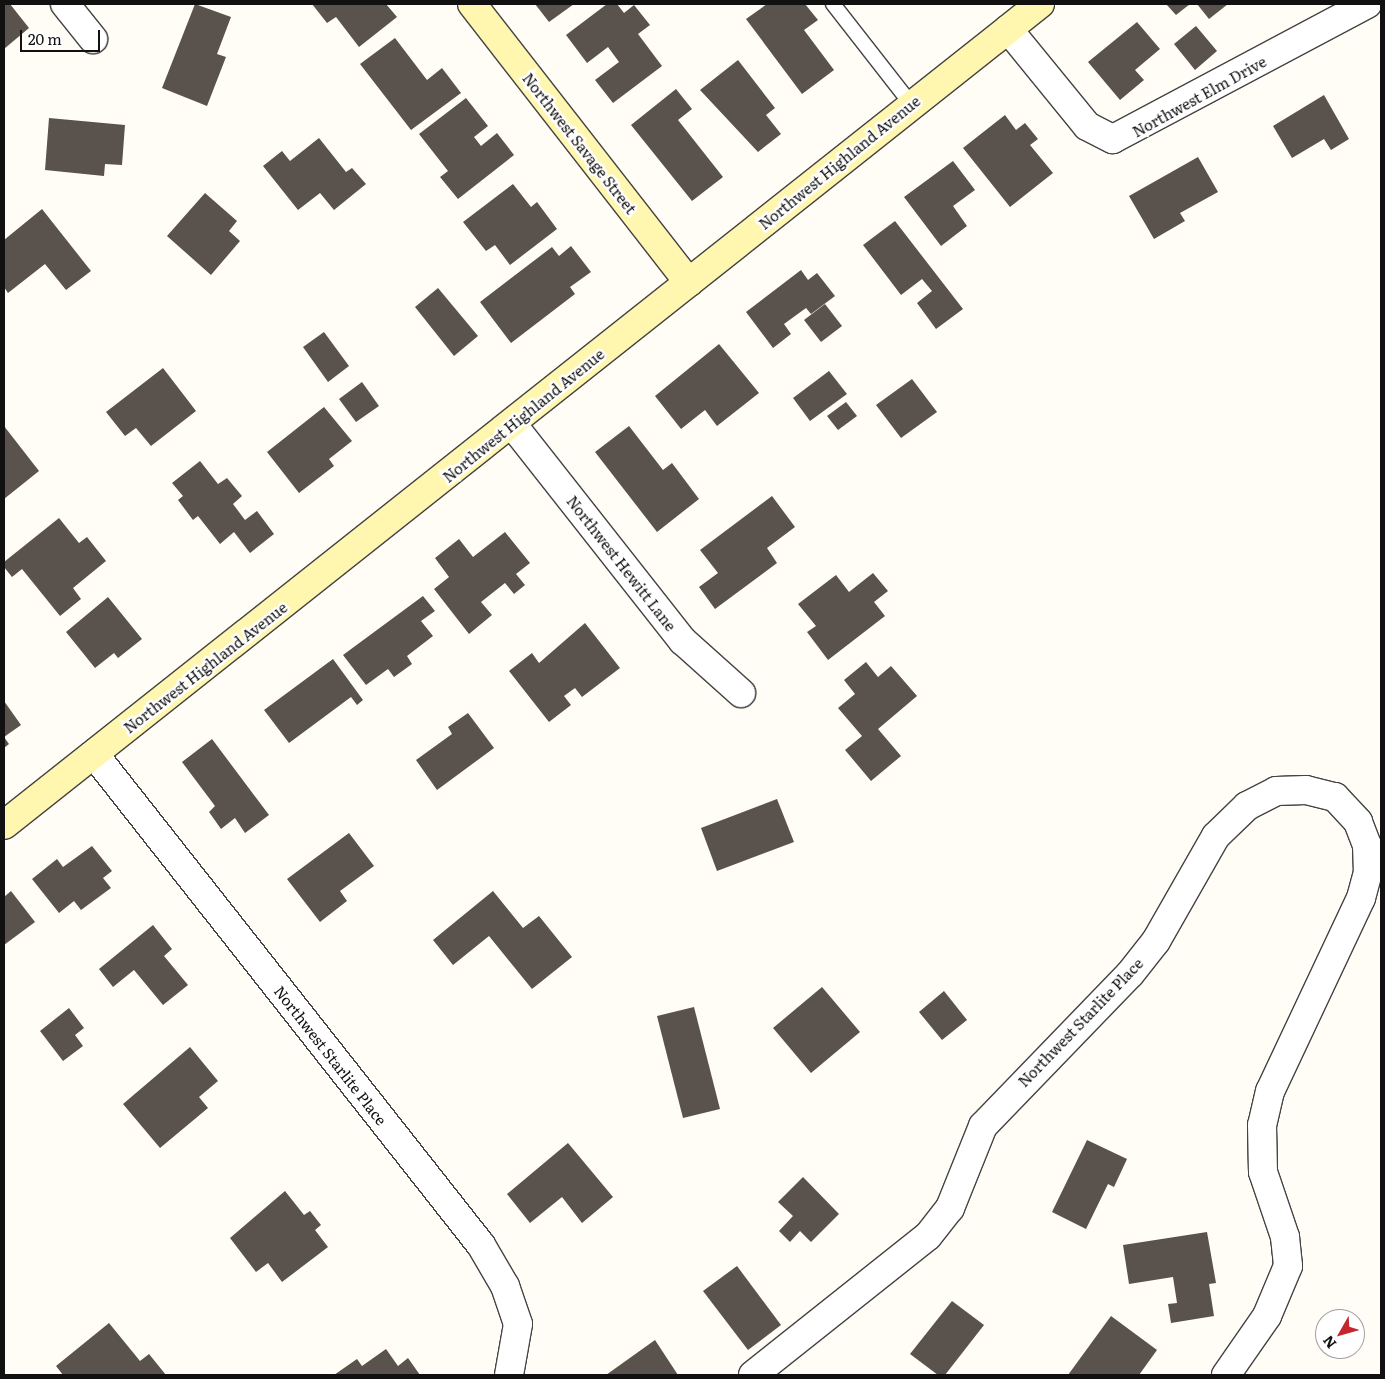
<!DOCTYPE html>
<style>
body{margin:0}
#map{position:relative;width:1385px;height:1379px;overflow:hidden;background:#fffdf5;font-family:Literata,serif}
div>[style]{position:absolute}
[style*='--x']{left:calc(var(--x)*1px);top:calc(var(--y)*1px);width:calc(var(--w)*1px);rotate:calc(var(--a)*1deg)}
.building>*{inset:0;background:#5a524d}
.roads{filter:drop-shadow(1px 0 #444) drop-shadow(-1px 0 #444) drop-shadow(0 1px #444) drop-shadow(0 -1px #444)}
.lane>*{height:14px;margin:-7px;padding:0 7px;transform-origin:7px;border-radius:7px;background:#fff}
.street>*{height:28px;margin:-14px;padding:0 14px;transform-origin:14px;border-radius:14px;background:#fff}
.secondary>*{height:28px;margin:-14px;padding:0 14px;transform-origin:14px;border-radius:14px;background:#fff6b0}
span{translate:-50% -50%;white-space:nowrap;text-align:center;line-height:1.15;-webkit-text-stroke:5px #fff;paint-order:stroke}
.street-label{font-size:15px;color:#111}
.frame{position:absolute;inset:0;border:5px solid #111;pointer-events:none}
.north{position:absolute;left:1315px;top:1309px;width:50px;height:50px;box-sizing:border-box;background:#fff;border:1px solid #a0a0a0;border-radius:50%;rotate:232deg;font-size:14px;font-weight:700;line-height:20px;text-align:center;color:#111}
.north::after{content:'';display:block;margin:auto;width:18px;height:22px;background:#c4262e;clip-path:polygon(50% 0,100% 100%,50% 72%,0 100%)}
.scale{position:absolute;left:20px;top:30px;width:80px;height:22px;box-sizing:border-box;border:2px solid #111;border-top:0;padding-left:6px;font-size:15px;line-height:18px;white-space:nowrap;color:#111;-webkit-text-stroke:4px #fff;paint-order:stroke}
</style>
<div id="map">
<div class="building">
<i style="clip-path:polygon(4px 4px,10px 4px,29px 28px,4px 49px)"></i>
<i style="clip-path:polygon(195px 4px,231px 17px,217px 54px,226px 57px,207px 106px,162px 88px)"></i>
<i style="clip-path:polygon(312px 4px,386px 4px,397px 17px,359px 47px,336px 17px,327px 23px)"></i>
<i style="clip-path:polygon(535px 4px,574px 4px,549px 22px)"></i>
<i style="clip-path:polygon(607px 4px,617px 4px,624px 13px,634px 5px,650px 25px,638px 34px,662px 66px,613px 103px,595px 80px,619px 62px,608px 47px,587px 63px,566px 35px)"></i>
<i style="clip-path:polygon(767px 4px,805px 4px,818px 20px,804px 30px,834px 70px,802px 94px,746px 19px)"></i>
<i style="clip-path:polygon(1166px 4px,1190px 4px,1176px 15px)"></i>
<i style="clip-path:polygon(1197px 4px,1228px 4px,1209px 19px)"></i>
<i style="clip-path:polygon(1137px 22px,1160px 49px,1135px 70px,1144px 80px,1120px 100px,1088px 62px)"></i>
<i style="clip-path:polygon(1196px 26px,1217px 51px,1195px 70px,1174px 44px)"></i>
<i style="clip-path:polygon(395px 38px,427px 80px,442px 68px,461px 93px,411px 130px,360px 64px)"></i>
<i style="clip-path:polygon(738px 60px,775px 108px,766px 115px,781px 134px,758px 152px,700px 90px)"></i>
<i style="clip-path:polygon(676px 89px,692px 109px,678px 120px,723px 177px,692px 201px,631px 125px)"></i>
<i style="clip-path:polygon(1324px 95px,1349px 139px,1331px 150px,1324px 139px,1292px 158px,1273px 126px)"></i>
<i style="clip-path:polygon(466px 98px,488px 126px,474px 137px,481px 146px,497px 133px,514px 155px,458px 199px,440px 177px,448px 171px,419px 134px)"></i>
<i style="clip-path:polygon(1005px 115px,1016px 130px,1025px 123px,1038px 139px,1030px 145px,1053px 173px,1010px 207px,963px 148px)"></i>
<i style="clip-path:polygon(49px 118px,125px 125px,122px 165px,105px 164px,104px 176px,45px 170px)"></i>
<i style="clip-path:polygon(319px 138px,346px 172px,352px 168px,366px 184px,334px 210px,320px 193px,298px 210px,263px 166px,282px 151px,290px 161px)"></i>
<i style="clip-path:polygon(1198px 157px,1218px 192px,1180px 213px,1185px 221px,1154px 239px,1129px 196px)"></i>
<i style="clip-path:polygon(953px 161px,975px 190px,953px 206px,967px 226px,941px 246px,904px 197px)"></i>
<i style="clip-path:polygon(513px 184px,531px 207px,537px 202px,557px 229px,510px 265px,495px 245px,486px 251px,463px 222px)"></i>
<i style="clip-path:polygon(205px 193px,237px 221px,229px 231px,240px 241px,211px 275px,167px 236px)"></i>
<i style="clip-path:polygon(42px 209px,91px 271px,66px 290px,45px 264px,8px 293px,4px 287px,4px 240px)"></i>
<i style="clip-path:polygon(895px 221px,963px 309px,936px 329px,917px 303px,932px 291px,922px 279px,901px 295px,863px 245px)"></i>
<i style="clip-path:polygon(571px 246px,591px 272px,570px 287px,575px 294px,511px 343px,480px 302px,552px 247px,559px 256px)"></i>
<i style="clip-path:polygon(801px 270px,808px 280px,817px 273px,835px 296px,811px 314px,806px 308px,784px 324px,791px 334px,773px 348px,746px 312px)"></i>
<i style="clip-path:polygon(438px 288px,478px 336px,454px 356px,415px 307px)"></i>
<i style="clip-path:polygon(825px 304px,842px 326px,821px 342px,804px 320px)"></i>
<i style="clip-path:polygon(324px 332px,349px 366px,328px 382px,303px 347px)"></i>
<i style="clip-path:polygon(719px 344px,759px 393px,717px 426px,705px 410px,681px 429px,655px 396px)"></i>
<i style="clip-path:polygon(163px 368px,196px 411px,151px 446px,136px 428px,125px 436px,106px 412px)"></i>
<i style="clip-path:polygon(829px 371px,847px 394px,810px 421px,793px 398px)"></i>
<i style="clip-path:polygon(912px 379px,937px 412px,901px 438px,876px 405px)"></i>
<i style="clip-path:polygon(362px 382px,379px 406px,356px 422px,339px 399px)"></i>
<i style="clip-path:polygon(846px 402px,857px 416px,838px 430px,827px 416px)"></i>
<i style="clip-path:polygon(324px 407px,352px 441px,329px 459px,334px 466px,299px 493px,267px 452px)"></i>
<i style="clip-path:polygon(4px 426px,39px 471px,4px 499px)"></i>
<i style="clip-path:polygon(629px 426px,663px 470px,672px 463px,699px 499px,657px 532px,595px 452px)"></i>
<i style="clip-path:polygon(200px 461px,218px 484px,227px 478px,242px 496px,233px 504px,245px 520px,257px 511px,274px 534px,250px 553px,234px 532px,220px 544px,198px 516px,193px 520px,178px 500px,183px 496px,172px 483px)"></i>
<i style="clip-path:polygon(772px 496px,795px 527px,767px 548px,777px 563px,715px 609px,699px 587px,718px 573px,700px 550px)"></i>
<i style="clip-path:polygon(59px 518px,79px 543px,87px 537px,106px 561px,73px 588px,81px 599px,60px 616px,22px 569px,12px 577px,4px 567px,4px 562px)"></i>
<i style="clip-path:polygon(505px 532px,530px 563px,516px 574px,525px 585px,514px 594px,505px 583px,481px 602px,492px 615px,469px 634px,434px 589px,449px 577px,435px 558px,459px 539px,473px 557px)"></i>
<i style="clip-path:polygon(873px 573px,888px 591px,874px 602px,885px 616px,828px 660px,807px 632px,816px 626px,798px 604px,836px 575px,849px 592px)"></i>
<i style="clip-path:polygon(423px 596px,435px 611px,421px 621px,433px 636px,407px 656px,412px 664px,394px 677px,388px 669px,366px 685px,343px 655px)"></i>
<i style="clip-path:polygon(108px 597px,142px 639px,118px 658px,114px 653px,95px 668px,66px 632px)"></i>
<i style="clip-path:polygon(585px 623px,620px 668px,582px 697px,575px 688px,564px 696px,571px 705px,549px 722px,509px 671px,532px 653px,539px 663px)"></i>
<i style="clip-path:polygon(333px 659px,363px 700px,357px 705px,351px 697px,289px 743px,264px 710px)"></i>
<i style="clip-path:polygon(866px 662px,878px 677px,891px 666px,917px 696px,878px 729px,901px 756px,871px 781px,845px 750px,862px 736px,838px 708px,855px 694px,844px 680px)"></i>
<i style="clip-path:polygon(4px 701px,21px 725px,4px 737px,9px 744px,4px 748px)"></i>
<i style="clip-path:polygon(468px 713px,494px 748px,437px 790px,416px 760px,452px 734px,448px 727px)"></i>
<i style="clip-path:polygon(212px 739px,269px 815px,245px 833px,235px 818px,221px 829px,209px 812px,215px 806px,182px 762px)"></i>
<i style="clip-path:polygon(777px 799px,794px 842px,717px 871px,701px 828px)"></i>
<i style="clip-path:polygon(349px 833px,374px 866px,340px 891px,347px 901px,320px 922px,287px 879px)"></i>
<i style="clip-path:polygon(92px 846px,112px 871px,103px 878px,111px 888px,81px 910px,74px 901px,59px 913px,32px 879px,57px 859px,63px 867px)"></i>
<i style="clip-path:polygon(11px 891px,35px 922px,4px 945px,4px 897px)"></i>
<i style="clip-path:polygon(493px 891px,523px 928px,539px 916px,572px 957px,532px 989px,489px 936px,453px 965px,433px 940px)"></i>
<i style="clip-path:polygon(153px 925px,172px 949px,164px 956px,188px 985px,163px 1005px,134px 970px,113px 987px,99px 969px)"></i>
<i style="clip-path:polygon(822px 987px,860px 1032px,811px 1073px,773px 1028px)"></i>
<i style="clip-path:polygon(944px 991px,967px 1020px,942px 1040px,919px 1012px)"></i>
<i style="clip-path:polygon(694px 1007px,720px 1109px,683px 1118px,657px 1016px)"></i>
<i style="clip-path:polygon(69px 1008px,84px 1028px,75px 1035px,83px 1046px,63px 1061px,40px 1031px)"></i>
<i style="clip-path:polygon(190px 1047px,218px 1081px,199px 1097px,208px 1108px,160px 1148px,123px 1104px)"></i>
<i style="clip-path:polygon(1087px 1140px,1127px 1159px,1114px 1187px,1108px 1184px,1086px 1229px,1052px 1212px)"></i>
<i style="clip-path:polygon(568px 1143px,613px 1197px,582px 1223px,562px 1197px,530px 1223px,507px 1194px)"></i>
<i style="clip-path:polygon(803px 1177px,839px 1214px,811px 1242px,800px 1231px,790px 1242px,779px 1231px,793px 1216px,778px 1202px)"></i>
<i style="clip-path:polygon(285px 1191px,304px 1215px,310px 1211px,321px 1225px,315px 1230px,328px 1247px,282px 1282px,268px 1263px,256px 1272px,230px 1238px)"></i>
<i style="clip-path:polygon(1207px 1232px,1216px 1283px,1209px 1284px,1214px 1316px,1171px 1323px,1168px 1304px,1177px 1303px,1173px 1277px,1129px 1284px,1123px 1245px)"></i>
<i style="clip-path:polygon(737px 1266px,781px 1325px,748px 1350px,703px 1291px)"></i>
<i style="clip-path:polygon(952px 1301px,984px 1325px,945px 1375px,938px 1375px,910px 1354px)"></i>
<i style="clip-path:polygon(1111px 1316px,1157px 1350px,1139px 1375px,1068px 1375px)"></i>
<i style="clip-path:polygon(109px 1323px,140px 1361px,149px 1354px,166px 1375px,63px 1375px,56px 1366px)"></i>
<i style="clip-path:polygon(655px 1340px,678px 1375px,606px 1375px)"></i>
<i style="clip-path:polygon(386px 1349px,398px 1366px,408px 1358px,420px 1375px,334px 1375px,357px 1359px,362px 1366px)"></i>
</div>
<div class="roads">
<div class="lane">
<i style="--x:833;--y:4;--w:127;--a:52"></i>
</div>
<div class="street">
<i style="--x:65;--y:4;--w:45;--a:51.3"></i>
<i style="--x:1008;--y:29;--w:125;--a:50.8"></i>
<i style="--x:1087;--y:126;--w:29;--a:27"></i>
<i style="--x:1113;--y:139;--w:288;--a:-28"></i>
<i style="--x:512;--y:424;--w:276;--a:51.8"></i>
<i style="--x:683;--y:641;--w:78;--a:41.9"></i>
<i style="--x:94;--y:754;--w:625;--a:51.76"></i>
<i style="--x:481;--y:1245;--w:48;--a:59.7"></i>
<i style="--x:505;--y:1286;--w:40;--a:71.1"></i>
<i style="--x:518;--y:1324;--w:52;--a:100"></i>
<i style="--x:753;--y:1375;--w:223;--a:-38.5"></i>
<i style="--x:928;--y:1236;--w:36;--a:-52"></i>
<i style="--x:950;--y:1208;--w:88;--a:-68.1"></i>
<i style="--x:983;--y:1126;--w:211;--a:-46"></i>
<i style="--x:1130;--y:974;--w:42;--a:-51.8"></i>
<i style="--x:1156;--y:941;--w:121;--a:-60.3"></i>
<i style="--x:1216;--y:836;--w:43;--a:-44.1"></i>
<i style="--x:1247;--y:806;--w:33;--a:-27"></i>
<i style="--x:1276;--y:791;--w:30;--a:-2"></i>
<i style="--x:1306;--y:790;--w:30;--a:14"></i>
<i style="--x:1335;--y:797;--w:34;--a:47"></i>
<i style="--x:1358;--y:822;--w:25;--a:69"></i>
<i style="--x:1367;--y:845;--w:27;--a:88"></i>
<i style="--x:1368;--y:872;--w:27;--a:105"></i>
<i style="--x:1361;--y:898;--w:213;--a:115.2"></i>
<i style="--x:1270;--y:1091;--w:35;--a:103"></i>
<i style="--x:1262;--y:1125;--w:47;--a:88.8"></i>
<i style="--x:1263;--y:1172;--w:69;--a:71.3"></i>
<i style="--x:1285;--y:1237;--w:29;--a:84"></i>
<i style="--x:1288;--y:1266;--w:54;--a:112.8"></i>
<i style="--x:1267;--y:1316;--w:72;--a:124.8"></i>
</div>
<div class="secondary">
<i style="--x:472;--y:4;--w:353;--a:52.1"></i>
<i style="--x:4;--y:825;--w:1322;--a:-38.4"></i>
</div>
</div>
<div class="street-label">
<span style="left:1199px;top:96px;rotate:-29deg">Northwest Elm Drive</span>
<span style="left:580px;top:143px;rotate:52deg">Northwest Savage Street</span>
<span style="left:839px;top:162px;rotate:-39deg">Northwest Highland Avenue</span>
<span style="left:523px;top:415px;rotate:-39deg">Northwest Highland Avenue</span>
<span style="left:622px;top:563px;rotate:52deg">Northwest Hewitt Lane</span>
<span style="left:205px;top:667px;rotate:-38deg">Northwest Highland Avenue</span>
<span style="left:1080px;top:1022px;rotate:-46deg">Northwest Starlite Place</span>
<span style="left:331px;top:1055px;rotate:52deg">Northwest Starlite Place</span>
</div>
<div class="frame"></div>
<div class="north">N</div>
<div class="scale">20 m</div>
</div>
